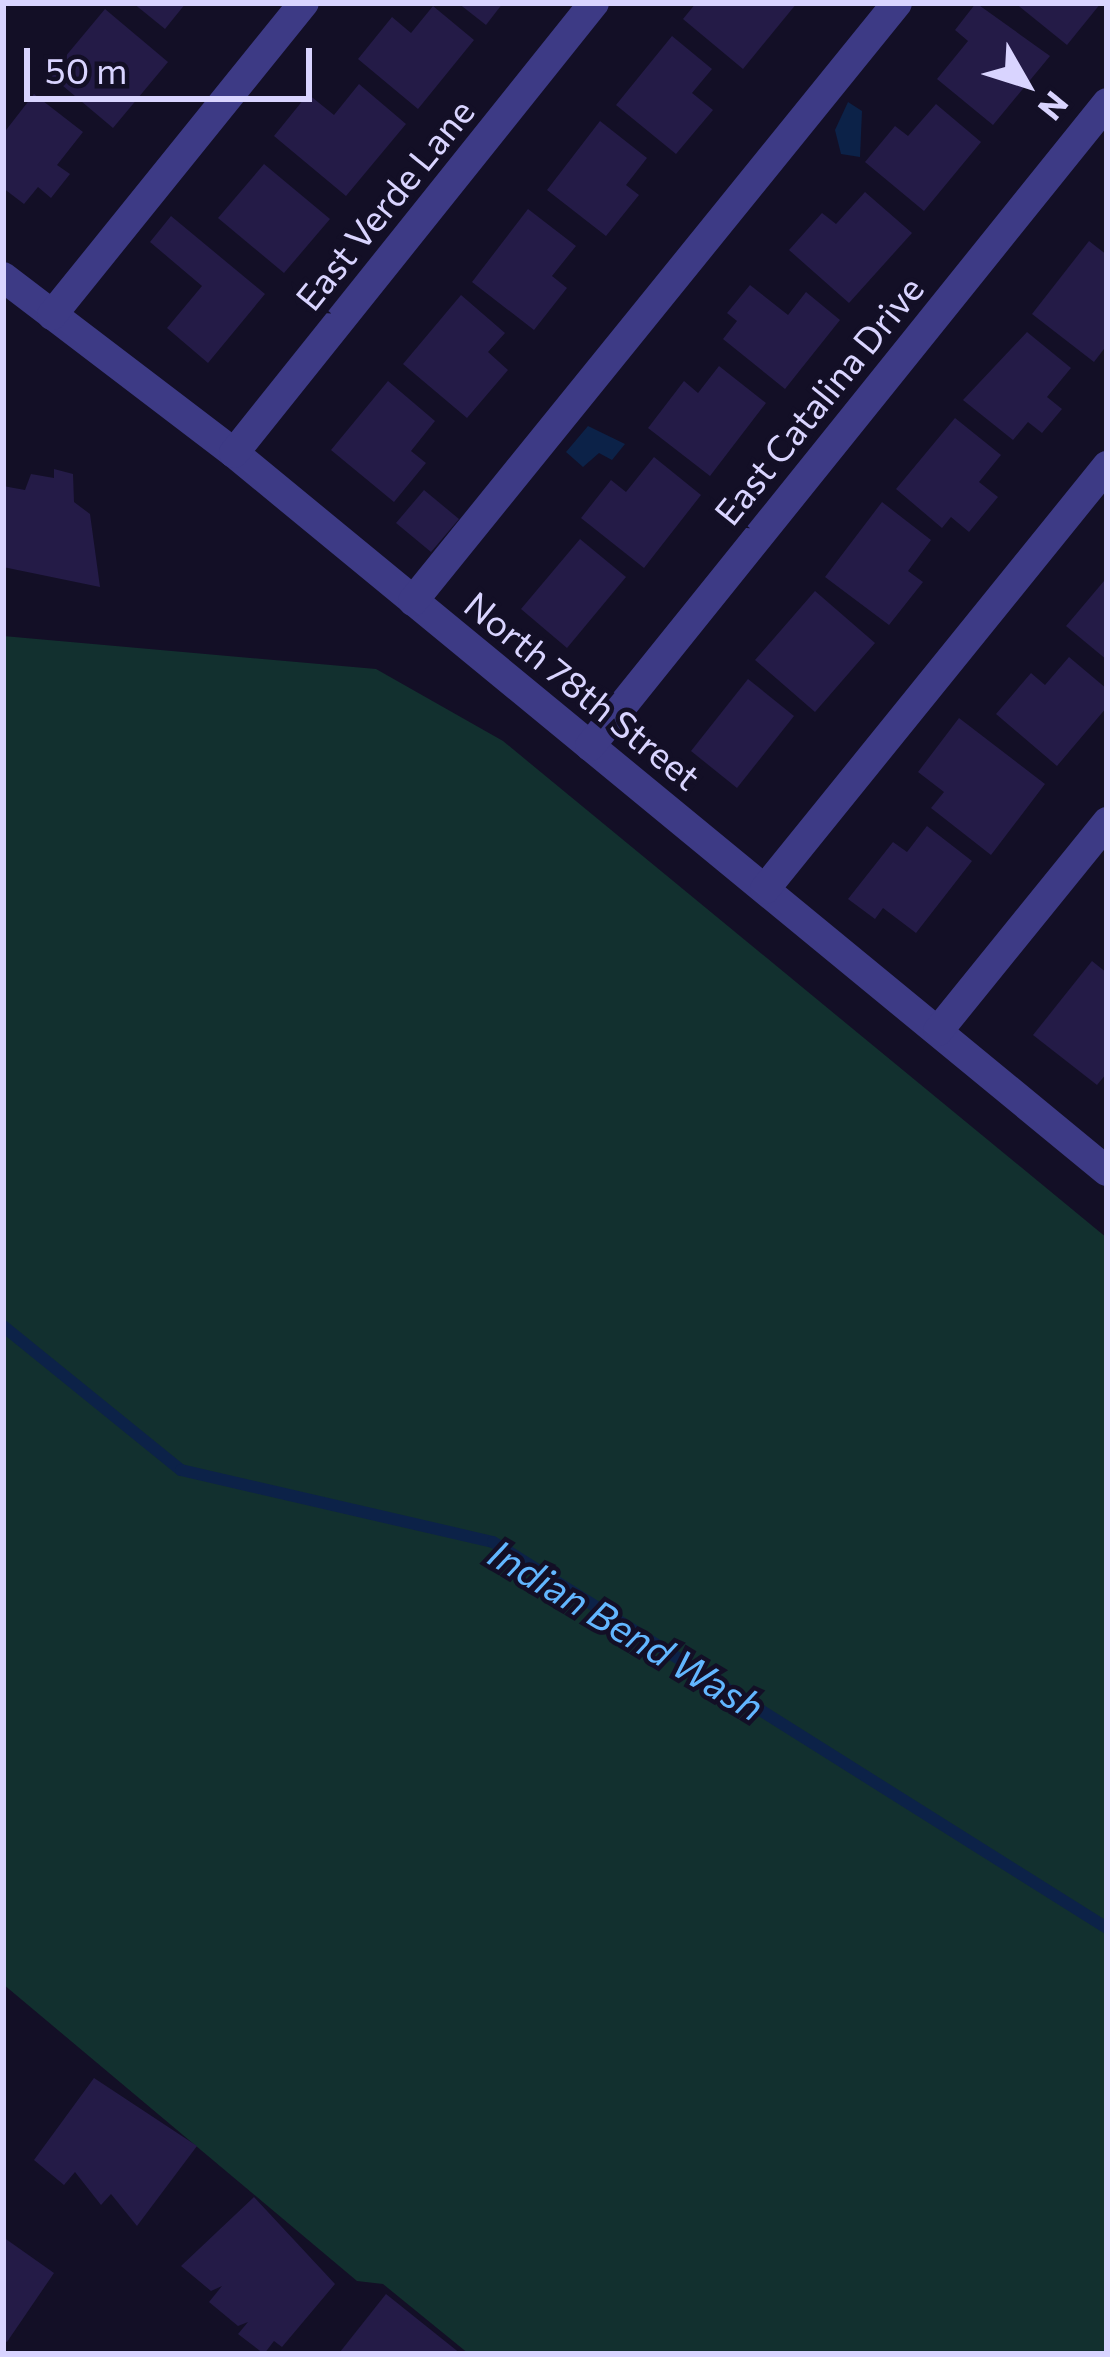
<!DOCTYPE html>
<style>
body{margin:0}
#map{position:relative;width:1110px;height:2357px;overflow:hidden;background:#130f26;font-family:Commissioner,sans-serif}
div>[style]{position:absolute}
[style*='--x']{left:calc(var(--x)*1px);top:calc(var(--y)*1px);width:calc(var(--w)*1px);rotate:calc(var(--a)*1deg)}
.green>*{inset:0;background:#12302f}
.water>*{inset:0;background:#0c2248}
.stream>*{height:12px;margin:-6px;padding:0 6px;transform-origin:6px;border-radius:6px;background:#0c2248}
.building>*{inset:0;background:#241b47}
.minor>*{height:30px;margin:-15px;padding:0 15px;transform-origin:15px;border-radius:15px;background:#3d3a85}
span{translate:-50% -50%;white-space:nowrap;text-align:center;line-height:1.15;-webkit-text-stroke:9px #130f26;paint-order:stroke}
.street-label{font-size:36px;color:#d9d4ff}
.water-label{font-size:39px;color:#62b6ff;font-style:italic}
.frame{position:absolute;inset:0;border:6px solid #d9d4ff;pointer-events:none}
.north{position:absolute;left:966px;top:24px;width:120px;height:120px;-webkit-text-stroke:9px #130f26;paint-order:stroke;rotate:129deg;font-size:33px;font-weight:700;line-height:48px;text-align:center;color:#d9d4ff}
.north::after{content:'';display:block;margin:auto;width:42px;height:54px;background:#d9d4ff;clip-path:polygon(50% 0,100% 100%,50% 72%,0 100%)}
.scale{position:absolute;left:24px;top:48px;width:288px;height:54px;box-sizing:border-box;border:6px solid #d9d4ff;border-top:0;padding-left:15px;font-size:36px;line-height:42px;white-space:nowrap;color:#d9d4ff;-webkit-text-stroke:9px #130f26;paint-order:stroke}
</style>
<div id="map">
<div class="green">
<i style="clip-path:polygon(3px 636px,376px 669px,503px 741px,1107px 1238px,1107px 2354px,469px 2354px,383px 2284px,357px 2281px,3px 1984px)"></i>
</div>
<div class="water">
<i style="clip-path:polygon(848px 102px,862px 111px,860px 157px,841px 154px,835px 130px)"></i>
<i style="clip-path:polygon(588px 426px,625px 444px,612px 460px,599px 453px,583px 467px,566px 452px)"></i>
</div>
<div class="stream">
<i style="--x:3;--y:1326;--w:229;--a:39"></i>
<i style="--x:181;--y:1470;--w:320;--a:13"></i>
<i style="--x:493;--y:1542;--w:725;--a:32.16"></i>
</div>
<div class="building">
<i style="clip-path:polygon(133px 3px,186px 3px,165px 29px)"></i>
<i style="clip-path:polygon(458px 3px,503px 3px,486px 25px)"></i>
<i style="clip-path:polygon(696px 3px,797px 3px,743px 69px,683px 19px)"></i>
<i style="clip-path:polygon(976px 3px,1050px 56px,993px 125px,937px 79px,968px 41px,955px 30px)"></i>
<i style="clip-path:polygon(1015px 3px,1101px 3px,1067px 45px)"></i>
<i style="clip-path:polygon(433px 6px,474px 40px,418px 109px,358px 59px,392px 17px,411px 33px)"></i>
<i style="clip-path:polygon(105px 9px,168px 62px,113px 128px,50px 75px)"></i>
<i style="clip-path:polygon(672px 36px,712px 69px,692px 93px,713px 110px,676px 154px,616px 105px)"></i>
<i style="clip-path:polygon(359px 84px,406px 124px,346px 196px,274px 136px,308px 94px,334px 115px)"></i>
<i style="clip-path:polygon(34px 94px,83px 132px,57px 165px,70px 174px,51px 198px,38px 187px,24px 204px,3px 188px,3px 134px)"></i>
<i style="clip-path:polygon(936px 104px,981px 142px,924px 211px,865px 162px,895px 126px,908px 136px)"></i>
<i style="clip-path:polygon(600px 121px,647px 158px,626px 185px,639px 195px,606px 236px,547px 190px)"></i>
<i style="clip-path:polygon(264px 164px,330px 219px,284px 273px,218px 218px)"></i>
<i style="clip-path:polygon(865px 192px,912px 233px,849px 303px,789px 250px,822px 213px,836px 224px)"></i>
<i style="clip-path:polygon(528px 209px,576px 246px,552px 276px,567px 288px,534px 330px,472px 282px)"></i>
<i style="clip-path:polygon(171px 216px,265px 294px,208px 363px,167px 328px,202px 286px,150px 242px)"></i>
<i style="clip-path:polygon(1089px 241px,1107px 255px,1107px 345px,1094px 362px,1032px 314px)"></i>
<i style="clip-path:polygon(750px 285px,788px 315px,806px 292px,840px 320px,785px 389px,723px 339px,737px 321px,727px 313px)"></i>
<i style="clip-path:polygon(461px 295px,505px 333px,488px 352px,508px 370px,467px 418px,403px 364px)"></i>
<i style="clip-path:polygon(1027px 332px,1071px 368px,1047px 397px,1062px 409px,1042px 433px,1028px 422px,1013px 440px,963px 400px)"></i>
<i style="clip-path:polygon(719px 366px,766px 403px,710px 476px,648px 428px,684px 381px,698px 393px)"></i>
<i style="clip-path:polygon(388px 381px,435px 421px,411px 451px,426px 463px,394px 502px,331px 450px)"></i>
<i style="clip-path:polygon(955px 418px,1001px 455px,979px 482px,998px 497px,969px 532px,951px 517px,942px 528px,896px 489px)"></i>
<i style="clip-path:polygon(654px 457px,701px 495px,644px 568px,581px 518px,611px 480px,626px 492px)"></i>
<i style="clip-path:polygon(54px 469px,73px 474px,74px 502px,90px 514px,100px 587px,3px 567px,3px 486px,25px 490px,31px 474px,54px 478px)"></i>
<i style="clip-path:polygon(424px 490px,459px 519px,431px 552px,396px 523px)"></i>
<i style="clip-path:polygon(882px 502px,931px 540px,908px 571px,923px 582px,889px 625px,825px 577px)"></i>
<i style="clip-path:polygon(580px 539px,626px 577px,567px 648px,521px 609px)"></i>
<i style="clip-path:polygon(1104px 581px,1107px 583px,1107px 660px,1066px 626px)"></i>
<i style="clip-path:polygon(815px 591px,875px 643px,815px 712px,755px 660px)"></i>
<i style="clip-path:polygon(1069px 657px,1107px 689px,1107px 707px,1057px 766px,996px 714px,1031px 673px,1045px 685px)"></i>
<i style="clip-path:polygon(748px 679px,794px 716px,737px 788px,691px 751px)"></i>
<i style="clip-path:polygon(959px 718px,1045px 784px,991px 855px,931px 808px,944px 792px,918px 772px)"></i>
<i style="clip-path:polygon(927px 826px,972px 861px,916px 933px,883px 908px,875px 919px,848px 899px,893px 842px,907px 852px)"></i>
<i style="clip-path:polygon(1092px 961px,1107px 973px,1107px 1073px,1097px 1085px,1033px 1035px)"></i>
<i style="clip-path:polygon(94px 2078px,197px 2146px,137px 2226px,111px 2194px,101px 2205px,75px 2172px,64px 2185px,34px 2160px)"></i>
<i style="clip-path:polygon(254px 2197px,335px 2284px,282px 2347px,274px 2341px,264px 2354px,238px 2334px,248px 2322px,238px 2326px,209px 2302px,222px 2286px,211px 2291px,181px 2266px)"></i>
<i style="clip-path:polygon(3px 2237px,54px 2273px,7px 2342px,3px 2340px)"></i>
<i style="clip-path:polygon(386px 2294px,461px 2354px,340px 2352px)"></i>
</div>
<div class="minor">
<i style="--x:3;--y:277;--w:290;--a:37.3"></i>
<i style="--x:234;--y:453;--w:1130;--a:39.44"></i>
<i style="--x:52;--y:315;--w:401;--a:-51.1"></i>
<i style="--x:234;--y:453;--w:576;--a:-51.34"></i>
<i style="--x:413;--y:601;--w:769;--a:-51.01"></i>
<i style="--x:590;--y:746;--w:825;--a:-51.2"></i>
<i style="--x:765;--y:889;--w:544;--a:-51.04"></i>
<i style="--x:938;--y:1031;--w:269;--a:-51"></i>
</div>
<div class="street-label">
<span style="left:384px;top:204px;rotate:-51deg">East Verde Lane</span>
<span style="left:818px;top:400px;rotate:-51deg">East Catalina Drive</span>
<span style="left:583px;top:690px;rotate:39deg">North 78th Street</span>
</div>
<div class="water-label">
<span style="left:627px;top:1629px;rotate:31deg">Indian Bend Wash</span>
</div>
<div class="frame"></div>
<div class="north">N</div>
<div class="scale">50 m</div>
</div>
